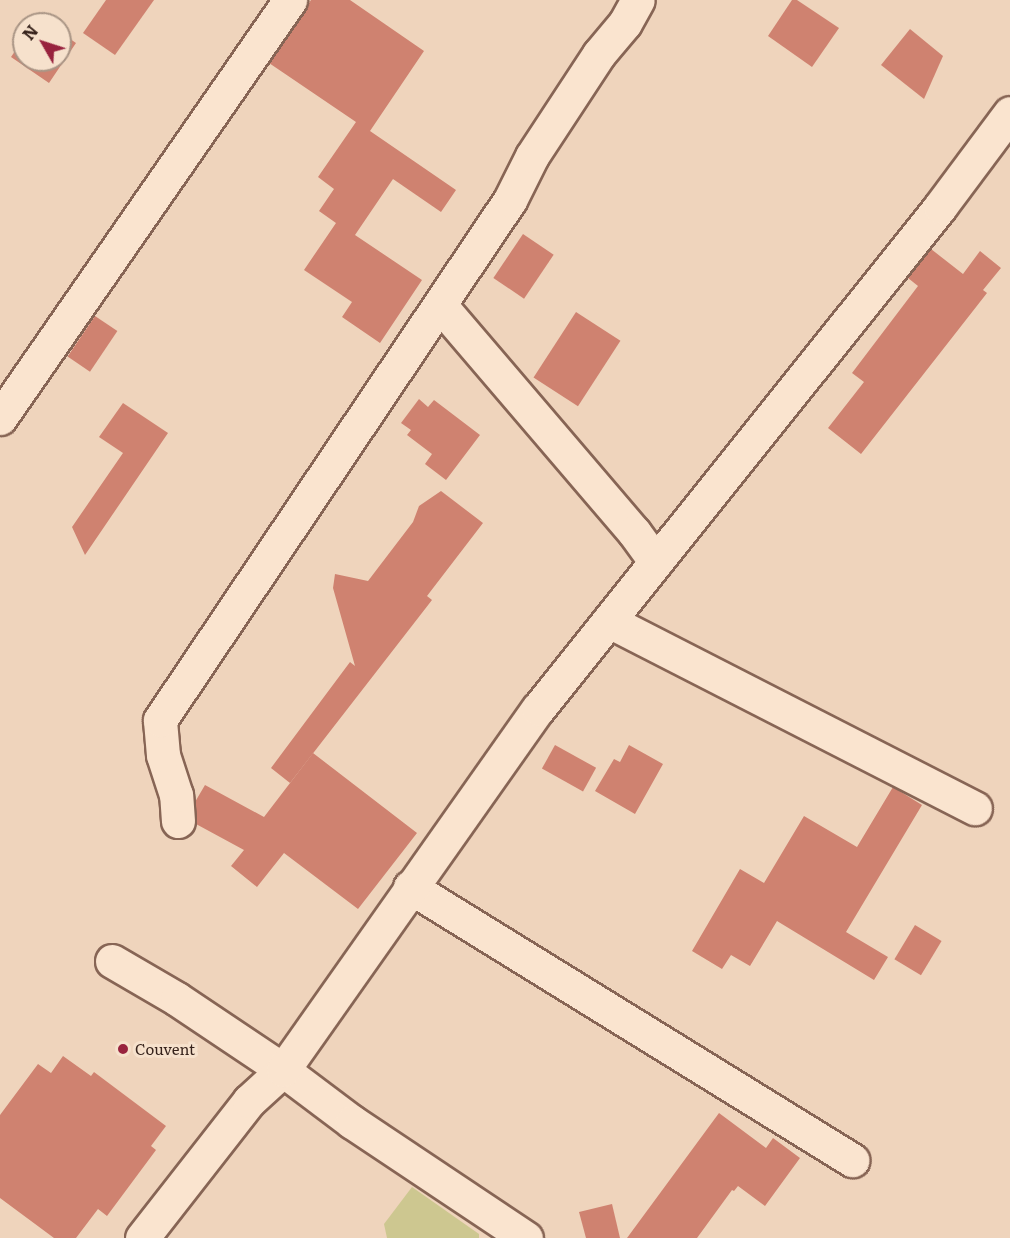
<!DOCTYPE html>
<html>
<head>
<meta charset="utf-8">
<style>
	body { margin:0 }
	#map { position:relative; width:1010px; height:1238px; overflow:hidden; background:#efd4bc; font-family:Literata,serif }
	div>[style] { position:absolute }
	.green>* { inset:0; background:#cdc790 }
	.building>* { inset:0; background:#cf8270; transform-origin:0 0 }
	.roads { filter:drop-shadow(2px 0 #876555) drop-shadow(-2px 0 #876555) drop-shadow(0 2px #876555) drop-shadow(0 -2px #876555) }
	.minor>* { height:33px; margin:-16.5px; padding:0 16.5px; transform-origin:16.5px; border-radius:16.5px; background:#fae4cf }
	.dots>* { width:16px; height:16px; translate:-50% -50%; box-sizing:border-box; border:3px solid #f6e1cc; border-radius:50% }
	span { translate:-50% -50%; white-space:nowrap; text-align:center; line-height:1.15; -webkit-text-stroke:6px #f6e1cc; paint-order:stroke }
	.poi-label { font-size:15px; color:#36221b }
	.left { translate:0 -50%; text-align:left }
	.north { position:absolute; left:12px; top:12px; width:60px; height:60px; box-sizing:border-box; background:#f6e1cc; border:2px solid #a99585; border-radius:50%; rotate:309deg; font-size:16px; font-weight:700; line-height:24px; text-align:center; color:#36221b }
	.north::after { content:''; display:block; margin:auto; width:21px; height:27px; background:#98233e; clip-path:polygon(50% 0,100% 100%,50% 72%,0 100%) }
</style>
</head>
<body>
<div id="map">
	<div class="green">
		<div style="clip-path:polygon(412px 1187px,479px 1234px,479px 1238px,387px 1238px,384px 1224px)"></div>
	</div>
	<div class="building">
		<div style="clip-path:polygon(106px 0,154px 0,115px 55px,83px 33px)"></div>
		<div style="clip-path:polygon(311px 0,350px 0,424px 51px,370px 131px,456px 190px,441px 212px,393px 179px,355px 235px,422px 280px,380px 343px,342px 317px,352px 302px,304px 270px,336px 223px,319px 211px,334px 189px,318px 177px,356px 122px,269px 63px)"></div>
		<div style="clip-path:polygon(792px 0,797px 0,839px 28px,812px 67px,768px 36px)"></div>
		<div style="clip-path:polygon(910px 29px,943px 56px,924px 99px,881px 65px)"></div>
		<div style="clip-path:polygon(60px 32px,76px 43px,49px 83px,11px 57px,24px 38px,24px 60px,60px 60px)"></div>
		<div style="left:523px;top:234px;width:37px;height:53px;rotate:34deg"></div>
		<div style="clip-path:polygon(931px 249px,963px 274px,980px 251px,1001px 268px,983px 290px,987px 293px,861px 454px,828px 428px,864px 382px,852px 373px,918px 286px,908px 278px)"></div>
		<div style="left:576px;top:312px;width:53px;height:78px;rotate:33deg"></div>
		<div style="left:95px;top:316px;width:27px;height:49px;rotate:34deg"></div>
		<div style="clip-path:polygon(419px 399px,428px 407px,434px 400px,480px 435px,446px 480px,425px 464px,432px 454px,407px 435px,411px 430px,401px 423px)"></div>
		<div style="clip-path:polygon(123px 403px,168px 433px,85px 555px,72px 527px,123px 453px,99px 437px)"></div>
		<div style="clip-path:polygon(441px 491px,483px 523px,427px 596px,432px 600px,290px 783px,271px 768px,350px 662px,355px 666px,333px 588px,335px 574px,368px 581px,413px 522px,419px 506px)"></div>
		<div style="left:555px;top:745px;width:47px;height:27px;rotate:29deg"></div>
		<div style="clip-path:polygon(629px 745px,663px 764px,635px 814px,595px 791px,614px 759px,620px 762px)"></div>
		<div style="clip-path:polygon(313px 753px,417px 833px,358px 909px,284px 853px,257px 887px,231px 866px,244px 850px,196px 824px,195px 802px,205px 785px,264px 817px)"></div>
		<div style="clip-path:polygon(893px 787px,922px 805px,846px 932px,888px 957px,874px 980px,777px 921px,750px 966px,731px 955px,722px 969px,692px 951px,740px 869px,764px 883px,804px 816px,857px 847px)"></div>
		<div style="left:915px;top:925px;width:31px;height:40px;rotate:31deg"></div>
		<div style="clip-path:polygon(63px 1056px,91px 1076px,94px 1072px,166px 1126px,151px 1146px,156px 1150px,107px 1216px,98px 1209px,76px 1238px,54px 1238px,0 1198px,0 1115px,38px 1064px,51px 1073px)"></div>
		<div style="clip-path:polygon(719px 1113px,766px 1148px,773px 1138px,800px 1158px,765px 1206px,738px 1186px,734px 1191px,732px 1190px,697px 1238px,627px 1238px)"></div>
		<div style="clip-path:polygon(612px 1204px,620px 1238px,586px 1238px,579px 1212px)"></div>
	</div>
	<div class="roads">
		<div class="minor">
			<div style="left:440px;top:305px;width:299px;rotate:49.5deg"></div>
			<div style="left:634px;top:532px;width:37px;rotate:54deg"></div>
			<div style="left:0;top:418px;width:509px;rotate:-55.25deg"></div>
			<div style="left:609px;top:621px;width:411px;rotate:27.1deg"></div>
			<div style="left:178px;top:821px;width:26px;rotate:-94deg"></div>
			<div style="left:176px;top:795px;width:42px;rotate:-108deg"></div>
			<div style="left:163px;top:755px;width:35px;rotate:-95deg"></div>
			<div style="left:160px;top:720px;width:627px;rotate:-56.06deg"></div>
			<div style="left:510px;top:200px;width:49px;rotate:-63.4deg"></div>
			<div style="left:532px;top:156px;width:122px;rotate:-56.7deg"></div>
			<div style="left:599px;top:54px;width:40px;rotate:-50deg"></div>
			<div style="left:625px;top:23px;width:26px;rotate:-61deg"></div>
			<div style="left:410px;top:887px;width:520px;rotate:31.7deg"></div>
			<div style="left:112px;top:961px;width:75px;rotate:30.3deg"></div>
			<div style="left:177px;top:999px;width:128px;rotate:33.8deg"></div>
			<div style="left:283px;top:1070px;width:86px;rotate:37deg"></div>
			<div style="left:352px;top:1122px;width:209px;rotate:33.7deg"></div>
			<div style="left:142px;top:1238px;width:174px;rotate:-52deg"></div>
			<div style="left:249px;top:1101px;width:46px;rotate:-42.4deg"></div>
			<div style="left:283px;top:1070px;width:442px;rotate:-54.8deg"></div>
			<div style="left:538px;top:709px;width:643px;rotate:-51.31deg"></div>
			<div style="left:940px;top:207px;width:117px;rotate:-53.3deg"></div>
		</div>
	</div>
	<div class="dots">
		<div style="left:123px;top:1049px;background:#98233e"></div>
	</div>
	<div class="poi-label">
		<span class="left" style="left:135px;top:1049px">Couvent</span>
	</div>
	<div class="north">N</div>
</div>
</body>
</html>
